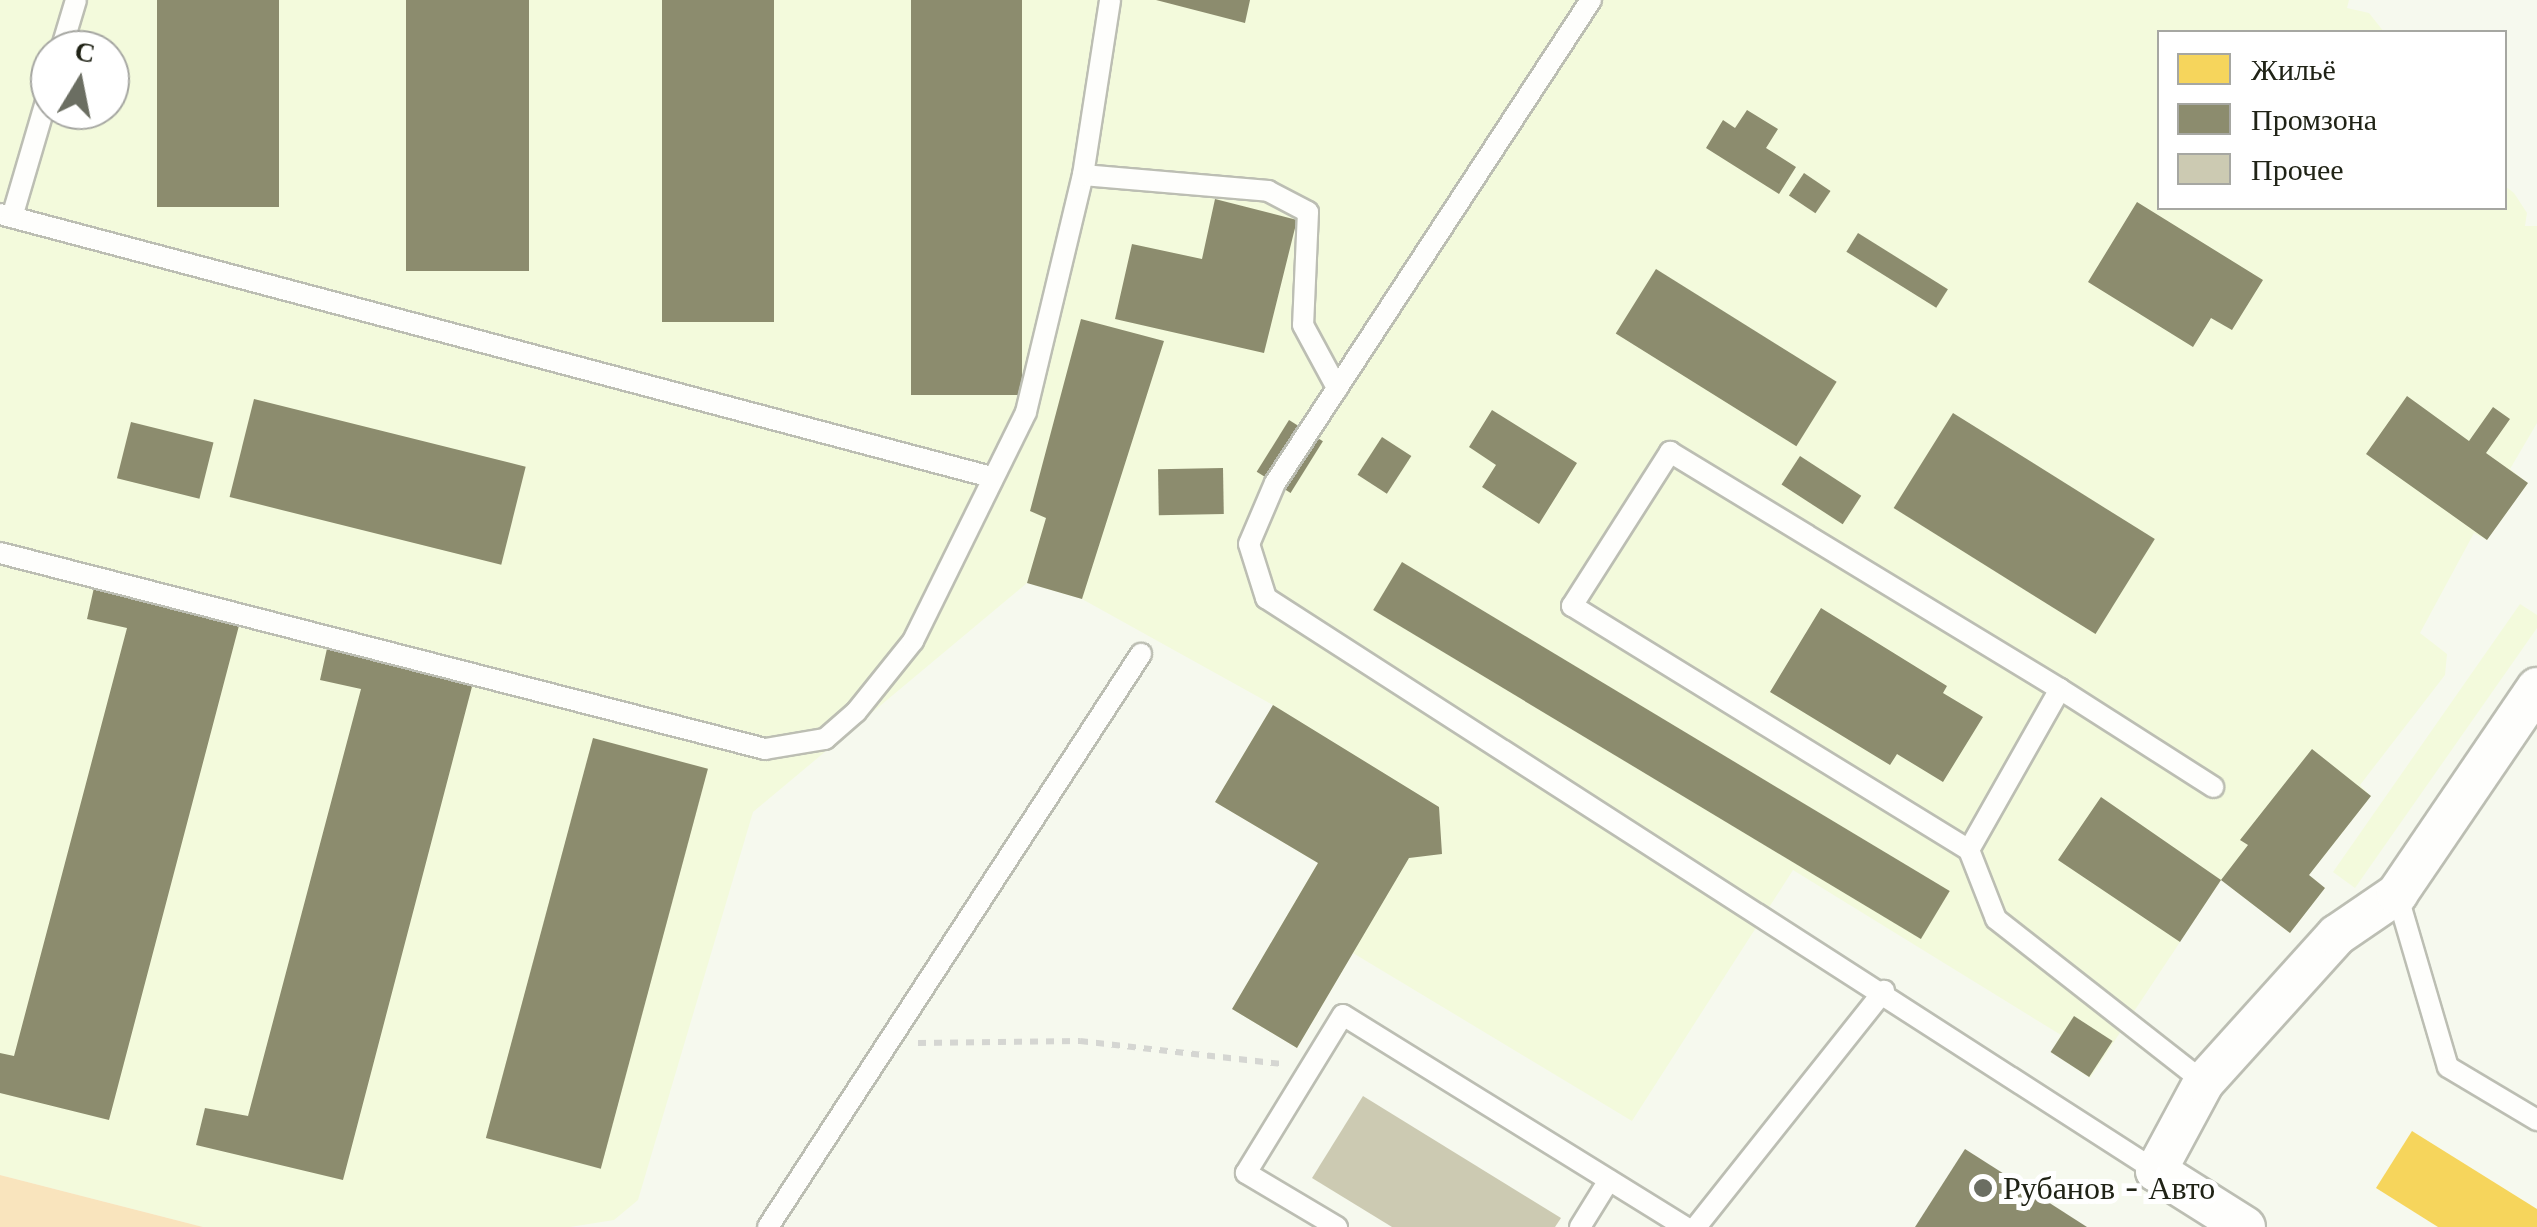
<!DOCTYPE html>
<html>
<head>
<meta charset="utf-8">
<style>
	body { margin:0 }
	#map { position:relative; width:2537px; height:1227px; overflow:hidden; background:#f6f9ee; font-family:"Libre Baskerville",serif }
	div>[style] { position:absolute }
	.built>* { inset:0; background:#f3fadc }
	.green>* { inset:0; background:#f9e4bd }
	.homes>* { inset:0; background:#f6d55c }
	.industry>* { inset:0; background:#8c8c6e; transform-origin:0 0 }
	.building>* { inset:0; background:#cccab2 }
	.path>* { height:6px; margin-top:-3px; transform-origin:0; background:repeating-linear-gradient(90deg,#d5d6d2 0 8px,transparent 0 16px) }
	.roads { filter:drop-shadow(2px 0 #bcbeb3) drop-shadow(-2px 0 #bcbeb3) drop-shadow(0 2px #bcbeb3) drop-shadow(0 -2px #bcbeb3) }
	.service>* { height:20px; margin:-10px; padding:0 10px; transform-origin:10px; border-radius:10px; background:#fefefc }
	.minor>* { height:40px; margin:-20px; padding:0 20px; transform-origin:20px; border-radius:20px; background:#fefefc }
	.dots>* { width:28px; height:28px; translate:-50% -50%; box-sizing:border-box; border:5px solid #fff; border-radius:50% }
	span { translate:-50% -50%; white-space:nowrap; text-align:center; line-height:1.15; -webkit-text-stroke:10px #fff; paint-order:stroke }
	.poi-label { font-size:32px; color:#202316 }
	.left { translate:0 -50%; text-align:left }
	.legend { position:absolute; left:2157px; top:30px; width:350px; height:180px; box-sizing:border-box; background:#fff; border:2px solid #a6a7a2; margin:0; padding:12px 18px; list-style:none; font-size:30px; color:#202316 }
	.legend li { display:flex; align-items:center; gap:20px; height:50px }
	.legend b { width:50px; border:2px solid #a6a7a2 }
	.north { position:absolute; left:30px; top:30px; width:100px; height:100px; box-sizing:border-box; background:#fff; border:2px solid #a6a7a2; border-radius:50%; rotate:10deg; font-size:28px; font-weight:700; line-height:40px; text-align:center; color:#202316 }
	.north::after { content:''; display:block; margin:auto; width:35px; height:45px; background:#6b6e62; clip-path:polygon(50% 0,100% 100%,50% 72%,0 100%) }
</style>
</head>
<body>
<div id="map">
	<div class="built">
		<div style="clip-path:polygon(evenodd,0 0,2349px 0,2347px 8px,2369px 13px,2384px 32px,2160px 32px,2160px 208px,2504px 208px,2505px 186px,2514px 193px,2527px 213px,2525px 226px,2537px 226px,2537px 423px,2510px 469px,2528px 483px,2487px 540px,2474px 533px,2420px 633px,2447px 654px,2445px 675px,2360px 785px,2371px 796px,2309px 875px,2325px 888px,2290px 933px,2221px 880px,2090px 1078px,2051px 1052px,2061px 1035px,1793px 870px,1632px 1121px,1353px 953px,1297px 1048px,1232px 1009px,1318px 863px,1215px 802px,1273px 705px,1082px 599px,1027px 583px,753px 812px,638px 1200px,614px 1220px,570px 1227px,203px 1227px,0 1175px,0 0,50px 50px,110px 50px,110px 110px,50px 110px,50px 50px)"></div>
		<div style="clip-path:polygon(2520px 604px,2537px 615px,2537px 628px,2355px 888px,2333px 872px)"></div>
	</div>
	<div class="green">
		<div style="clip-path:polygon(0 1175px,203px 1227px,0 1227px)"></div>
	</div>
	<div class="homes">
		<div style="clip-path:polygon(2412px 1131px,2537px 1209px,2537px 1227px,2438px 1227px,2376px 1188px)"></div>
	</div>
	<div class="industry">
		<div style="left:157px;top:0;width:122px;height:207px"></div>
		<div style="left:406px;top:0;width:123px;height:271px"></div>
		<div style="left:662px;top:0;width:112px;height:322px"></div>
		<div style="left:911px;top:0;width:111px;height:395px"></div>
		<div style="clip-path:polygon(1156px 0,1250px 0,1245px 23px)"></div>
		<div style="clip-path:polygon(1747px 110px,1778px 129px,1766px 148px,1796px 167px,1779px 194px,1706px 148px,1723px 120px,1735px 128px)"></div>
		<div style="left:1804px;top:173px;width:32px;height:27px;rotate:34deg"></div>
		<div style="clip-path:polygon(1215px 199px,1297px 220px,1264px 353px,1115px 319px,1132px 244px,1202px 259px)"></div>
		<div style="clip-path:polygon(2137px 202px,2263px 280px,2232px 330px,2211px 318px,2193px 347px,2088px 282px)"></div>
		<div style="left:1858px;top:233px;width:106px;height:22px;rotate:32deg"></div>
		<div style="left:1656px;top:269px;width:213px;height:76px;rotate:32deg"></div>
		<div style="clip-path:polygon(1081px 319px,1164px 341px,1082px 599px,1027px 583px,1046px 518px,1030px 511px)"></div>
		<div style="clip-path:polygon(2407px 396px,2469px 441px,2493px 407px,2510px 419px,2486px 453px,2528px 483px,2487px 540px,2366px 454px)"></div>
		<div style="left:254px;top:399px;width:280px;height:101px;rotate:14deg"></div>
		<div style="clip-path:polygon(1492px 410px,1577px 463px,1539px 524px,1482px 487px,1496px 465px,1469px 447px)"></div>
		<div style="left:1953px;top:413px;width:238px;height:112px;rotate:32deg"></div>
		<div style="left:1289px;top:420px;width:40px;height:61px;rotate:32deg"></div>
		<div style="left:131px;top:422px;width:85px;height:58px;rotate:14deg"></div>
		<div style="left:1382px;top:437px;width:35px;height:45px;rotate:33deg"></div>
		<div style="left:1800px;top:456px;width:73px;height:34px;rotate:33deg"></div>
		<div style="left:1223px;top:468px;width:46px;height:65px;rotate:89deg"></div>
		<div style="left:1402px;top:562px;width:639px;height:56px;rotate:31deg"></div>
		<div style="clip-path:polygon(95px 583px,241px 618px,109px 1120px,0 1093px,0 1053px,14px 1056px,127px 628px,87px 619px)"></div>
		<div style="clip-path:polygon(1821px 608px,1947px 686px,1943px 693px,1983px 717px,1943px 782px,1897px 754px,1890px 765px,1770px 692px)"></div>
		<div style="clip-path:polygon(328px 644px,474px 679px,343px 1180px,196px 1145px,205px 1108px,248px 1116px,361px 689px,320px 680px)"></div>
		<div style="clip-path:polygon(1273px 705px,1439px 807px,1442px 854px,1409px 858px,1297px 1048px,1232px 1009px,1318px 863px,1215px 802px)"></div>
		<div style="left:593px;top:738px;width:119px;height:414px;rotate:15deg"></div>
		<div style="clip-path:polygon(2312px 749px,2371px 796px,2309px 875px,2325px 888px,2290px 933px,2221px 880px,2180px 942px,2058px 860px,2101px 797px,2221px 880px,2248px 845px,2240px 840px)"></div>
		<div style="left:2074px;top:1016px;width:46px;height:43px;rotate:33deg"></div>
		<div style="clip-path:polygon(1965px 1149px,2087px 1227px,1915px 1227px)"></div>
	</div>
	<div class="building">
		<div style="clip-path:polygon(1363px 1096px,1561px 1218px,1555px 1227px,1392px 1227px,1312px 1178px)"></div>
	</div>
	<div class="path">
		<div style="left:918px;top:1043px;width:162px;rotate:-0.7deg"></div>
		<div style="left:1080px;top:1041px;width:204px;rotate:6.5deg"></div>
	</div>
	<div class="roads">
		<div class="service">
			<div style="left:1591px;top:0;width:577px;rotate:123.19deg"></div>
			<div style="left:1275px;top:483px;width:66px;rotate:113.1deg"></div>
			<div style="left:1249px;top:544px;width:57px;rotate:72.5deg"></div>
			<div style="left:1266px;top:598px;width:1059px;rotate:32.77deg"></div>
			<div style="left:61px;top:50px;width:52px;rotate:-73.3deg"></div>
			<div style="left:1083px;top:175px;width:186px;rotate:4.9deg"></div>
			<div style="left:1268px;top:191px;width:45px;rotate:27.7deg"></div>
			<div style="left:1308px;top:212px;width:113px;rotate:92.5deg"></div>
			<div style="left:1303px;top:325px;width:72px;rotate:61.6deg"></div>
			<div style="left:0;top:214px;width:1025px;rotate:14.86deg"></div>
			<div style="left:12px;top:217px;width:134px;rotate:-73.6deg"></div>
			<div style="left:0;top:553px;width:790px;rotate:14.37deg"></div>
			<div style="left:765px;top:749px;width:61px;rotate:-9.5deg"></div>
			<div style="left:825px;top:739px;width:41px;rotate:-41.1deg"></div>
			<div style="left:856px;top:712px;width:91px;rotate:-51.2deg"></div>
			<div style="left:913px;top:641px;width:255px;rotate:-63.7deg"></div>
			<div style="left:1026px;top:412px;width:244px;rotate:-76.5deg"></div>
			<div style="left:1083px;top:175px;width:177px;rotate:-81.2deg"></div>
			<div style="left:2060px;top:689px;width:182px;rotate:32.6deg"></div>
			<div style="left:1969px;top:850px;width:466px;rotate:-148.4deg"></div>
			<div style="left:1572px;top:606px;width:183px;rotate:-57.5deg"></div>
			<div style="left:1670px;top:452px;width:456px;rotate:31.3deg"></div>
			<div style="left:2060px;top:689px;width:185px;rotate:119.5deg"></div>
			<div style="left:1969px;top:850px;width:74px;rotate:68.6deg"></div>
			<div style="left:1996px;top:919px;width:264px;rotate:38.1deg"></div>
			<div style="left:2397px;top:894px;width:180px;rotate:73.6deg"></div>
			<div style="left:2448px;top:1067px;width:104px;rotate:30.8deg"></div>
			<div style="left:768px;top:1227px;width:684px;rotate:-56.94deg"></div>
			<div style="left:1337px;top:1227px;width:106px;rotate:-149.3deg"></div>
			<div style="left:1246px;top:1173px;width:185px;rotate:-58.5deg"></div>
			<div style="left:1343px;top:1015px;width:402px;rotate:31.8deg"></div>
			<div style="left:1580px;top:1227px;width:55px;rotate:-58.3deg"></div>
			<div style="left:1696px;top:1227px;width:302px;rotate:-51.5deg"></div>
		</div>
		<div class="minor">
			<div style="left:2245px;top:1227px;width:105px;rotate:-147.8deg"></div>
			<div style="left:2156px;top:1171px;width:101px;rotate:-61.7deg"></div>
			<div style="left:2204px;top:1082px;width:198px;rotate:-47.9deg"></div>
			<div style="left:2337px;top:935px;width:73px;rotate:-34.3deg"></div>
			<div style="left:2397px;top:894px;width:249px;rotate:-55.8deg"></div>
		</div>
	</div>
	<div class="dots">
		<div style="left:1983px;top:1188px;background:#6b6e62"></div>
	</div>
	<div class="poi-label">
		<span class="left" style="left:2003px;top:1188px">Рубанов - Авто</span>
	</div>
	<ul class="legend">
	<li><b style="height:28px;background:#f6d55c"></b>Жильё</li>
	<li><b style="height:28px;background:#8c8c6e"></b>Промзона</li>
	<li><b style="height:28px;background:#cccab2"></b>Прочее</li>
	</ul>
	<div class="north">С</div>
</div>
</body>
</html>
